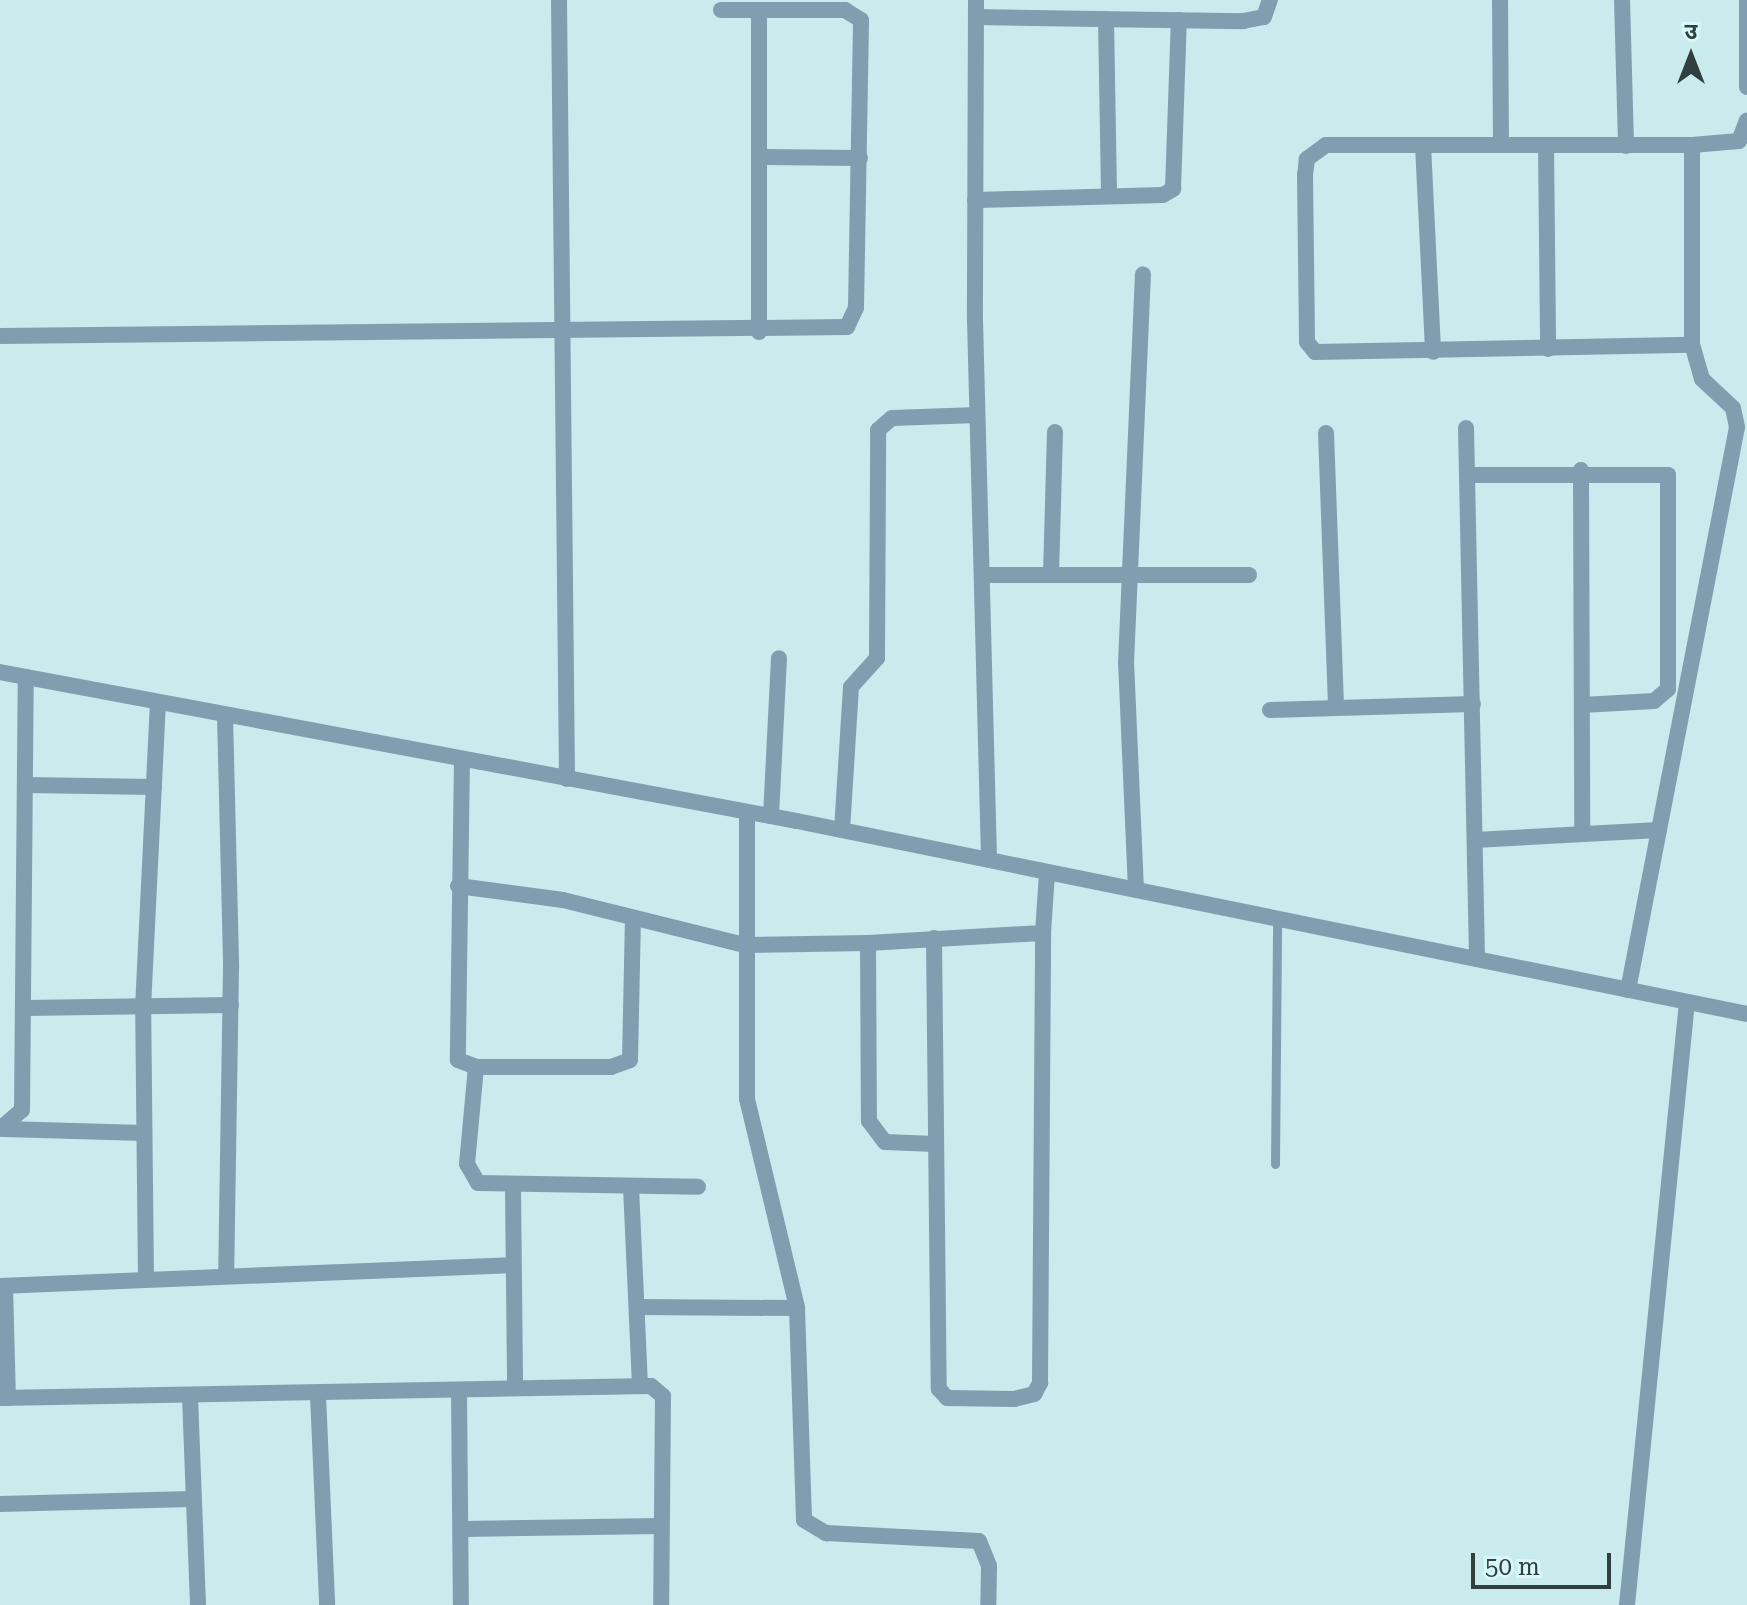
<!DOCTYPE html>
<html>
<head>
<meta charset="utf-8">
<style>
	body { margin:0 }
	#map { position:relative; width:1747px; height:1605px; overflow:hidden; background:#c9ebed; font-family:"Roboto Serif","Noto Sans Devanagari",serif }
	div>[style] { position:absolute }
	.service>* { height:9px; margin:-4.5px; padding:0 4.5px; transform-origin:4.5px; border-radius:4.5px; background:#819eb0 }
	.minor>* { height:16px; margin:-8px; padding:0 8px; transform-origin:8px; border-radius:8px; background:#819eb0 }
	.tertiary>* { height:16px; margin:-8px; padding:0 8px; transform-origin:8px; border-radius:8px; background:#819eb0 }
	span { translate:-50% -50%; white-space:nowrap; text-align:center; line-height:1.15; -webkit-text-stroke:6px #d6f8fa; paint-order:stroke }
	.north { position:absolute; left:1651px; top:16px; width:80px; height:80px; -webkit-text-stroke:6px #d6f8fa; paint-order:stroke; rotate:0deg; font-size:22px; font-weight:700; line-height:32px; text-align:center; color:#323f40 }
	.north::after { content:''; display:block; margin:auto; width:28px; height:36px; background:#323f40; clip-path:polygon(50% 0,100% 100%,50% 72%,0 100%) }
	.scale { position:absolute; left:1471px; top:1553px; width:140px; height:36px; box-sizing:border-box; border:4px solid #323f40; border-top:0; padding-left:10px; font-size:24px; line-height:28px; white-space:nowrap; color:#323f40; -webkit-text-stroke:6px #d6f8fa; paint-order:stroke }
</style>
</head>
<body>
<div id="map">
	<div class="service">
		<div style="left:1275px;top:1164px;width:245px;rotate:-89.5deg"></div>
	</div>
	<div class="minor">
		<div style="left:559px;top:0;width:779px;rotate:89.41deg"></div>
		<div style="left:976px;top:0;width:320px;rotate:90.2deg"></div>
		<div style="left:975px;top:320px;width:540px;rotate:88.51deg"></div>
		<div style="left:1500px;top:0;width:145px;rotate:89.6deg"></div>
		<div style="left:1622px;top:0;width:146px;rotate:88.4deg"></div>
		<div style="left:1747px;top:0;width:87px;rotate:90deg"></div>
		<div style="left:759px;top:10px;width:322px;rotate:90deg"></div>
		<div style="left:976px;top:17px;width:267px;rotate:0.9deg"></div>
		<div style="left:1243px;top:21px;width:21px;rotate:-11deg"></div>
		<div style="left:1264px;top:17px;width:18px;rotate:-71deg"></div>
		<div style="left:1106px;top:19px;width:177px;rotate:89deg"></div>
		<div style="left:1423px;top:145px;width:207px;rotate:87.2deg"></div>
		<div style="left:1546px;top:145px;width:204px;rotate:89.4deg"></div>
		<div style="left:1692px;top:145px;width:366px;rotate:180deg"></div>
		<div style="left:1326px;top:145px;width:24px;rotate:144deg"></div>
		<div style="left:1307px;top:159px;width:16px;rotate:97deg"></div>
		<div style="left:1305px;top:175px;width:167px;rotate:89.3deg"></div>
		<div style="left:1307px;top:342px;width:13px;rotate:51deg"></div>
		<div style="left:1315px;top:352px;width:377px;rotate:-1.1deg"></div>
		<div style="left:760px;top:157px;width:100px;rotate:0.6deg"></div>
		<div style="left:975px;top:200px;width:188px;rotate:-1.5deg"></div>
		<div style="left:1163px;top:195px;width:12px;rotate:-31deg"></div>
		<div style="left:1173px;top:189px;width:169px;rotate:-88deg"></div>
		<div style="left:0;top:336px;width:847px;rotate:-0.61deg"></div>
		<div style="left:847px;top:327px;width:21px;rotate:-65deg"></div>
		<div style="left:856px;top:308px;width:288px;rotate:-89deg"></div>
		<div style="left:861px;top:20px;width:19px;rotate:-148deg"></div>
		<div style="left:845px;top:10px;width:124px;rotate:180deg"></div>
		<div style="left:1466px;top:428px;width:531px;rotate:88.81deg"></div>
		<div style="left:1326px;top:433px;width:275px;rotate:87.9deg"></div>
		<div style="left:1581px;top:470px;width:364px;rotate:89.8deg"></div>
		<div style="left:1467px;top:475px;width:201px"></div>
		<div style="left:1668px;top:475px;width:214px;rotate:90deg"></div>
		<div style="left:1668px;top:689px;width:18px;rotate:139deg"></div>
		<div style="left:1654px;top:701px;width:72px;rotate:176.8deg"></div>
		<div style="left:982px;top:575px;width:267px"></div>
		<div style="left:1051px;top:575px;width:143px;rotate:-88.4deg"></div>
		<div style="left:1270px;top:710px;width:203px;rotate:-1.7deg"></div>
		<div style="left:225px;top:715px;width:252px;rotate:88.6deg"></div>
		<div style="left:231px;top:967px;width:309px;rotate:90.9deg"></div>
		<div style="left:462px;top:759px;width:301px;rotate:90.8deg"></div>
		<div style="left:458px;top:1060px;width:19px;rotate:21deg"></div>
		<div style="left:476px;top:1067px;width:135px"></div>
		<div style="left:611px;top:1067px;width:20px;rotate:-20deg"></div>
		<div style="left:630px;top:1060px;width:142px;rotate:-88.8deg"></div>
		<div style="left:25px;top:785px;width:129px;rotate:0.9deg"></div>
		<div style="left:747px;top:813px;width:286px;rotate:90deg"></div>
		<div style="left:747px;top:1099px;width:215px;rotate:76.5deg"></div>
		<div style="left:797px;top:1308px;width:212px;rotate:88.1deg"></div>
		<div style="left:804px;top:1520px;width:26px;rotate:31deg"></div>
		<div style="left:826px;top:1533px;width:153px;rotate:3deg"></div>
		<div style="left:979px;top:1541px;width:27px;rotate:68deg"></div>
		<div style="left:989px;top:1566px;width:39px;rotate:91deg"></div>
		<div style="left:771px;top:816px;width:158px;rotate:-87.1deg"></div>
		<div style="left:842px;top:830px;width:143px;rotate:-86.4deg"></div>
		<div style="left:851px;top:687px;width:39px;rotate:-48deg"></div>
		<div style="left:877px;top:658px;width:228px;rotate:-89.7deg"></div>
		<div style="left:878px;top:430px;width:18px;rotate:-41deg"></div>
		<div style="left:892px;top:418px;width:85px;rotate:-2deg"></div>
		<div style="left:1475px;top:840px;width:184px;rotate:-3.1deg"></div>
		<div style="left:458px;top:886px;width:106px;rotate:7.6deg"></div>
		<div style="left:563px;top:900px;width:187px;rotate:13.9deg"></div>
		<div style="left:745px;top:945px;width:123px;rotate:-0.9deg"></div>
		<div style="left:868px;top:943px;width:175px;rotate:-3.3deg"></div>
		<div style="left:1043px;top:933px;width:61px;rotate:-86.2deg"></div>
		<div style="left:1136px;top:890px;width:227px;rotate:-92.5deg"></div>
		<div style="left:1126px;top:663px;width:389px;rotate:-87.5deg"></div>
		<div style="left:934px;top:938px;width:451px;rotate:89.4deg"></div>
		<div style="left:939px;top:1389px;width:12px;rotate:48deg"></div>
		<div style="left:947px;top:1398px;width:67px;rotate:0.9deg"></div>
		<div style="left:1014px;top:1399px;width:21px;rotate:-14deg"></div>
		<div style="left:1034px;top:1394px;width:13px;rotate:-61deg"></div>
		<div style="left:1040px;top:1383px;width:450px;rotate:-89.6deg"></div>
		<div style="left:868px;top:943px;width:178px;rotate:89.7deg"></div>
		<div style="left:869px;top:1121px;width:26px;rotate:53deg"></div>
		<div style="left:885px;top:1142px;width:50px;rotate:2.3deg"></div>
		<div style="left:1628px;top:990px;width:573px;rotate:-79.04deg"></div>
		<div style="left:1737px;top:427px;width:19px;rotate:-102deg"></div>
		<div style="left:1733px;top:408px;width:42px;rotate:-136.9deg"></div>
		<div style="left:1702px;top:379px;width:35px;rotate:-106deg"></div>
		<div style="left:1692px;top:345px;width:200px;rotate:-90deg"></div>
		<div style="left:1692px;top:145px;width:47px;rotate:-4.9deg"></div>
		<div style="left:1739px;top:141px;width:22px;rotate:-69deg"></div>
		<div style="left:25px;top:1008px;width:206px;rotate:-0.8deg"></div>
		<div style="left:476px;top:1067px;width:97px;rotate:95.3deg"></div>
		<div style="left:467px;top:1164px;width:22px;rotate:60deg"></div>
		<div style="left:478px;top:1183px;width:220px;rotate:1deg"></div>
		<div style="left:0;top:1129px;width:29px;rotate:-41deg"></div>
		<div style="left:22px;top:1110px;width:433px;rotate:-89.5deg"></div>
		<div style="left:4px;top:1129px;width:140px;rotate:1.6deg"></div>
		<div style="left:513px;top:1187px;width:200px;rotate:89.4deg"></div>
		<div style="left:631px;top:1187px;width:198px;rotate:87.4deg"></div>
		<div style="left:146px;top:1280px;width:272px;rotate:-90.6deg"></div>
		<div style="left:143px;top:1008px;width:306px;rotate:-87.2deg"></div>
		<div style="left:0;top:1286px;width:513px;rotate:-2.34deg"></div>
		<div style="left:5px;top:1286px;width:112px;rotate:88.5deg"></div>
		<div style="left:637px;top:1307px;width:160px;rotate:0.4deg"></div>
		<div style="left:459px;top:1390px;width:215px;rotate:89.5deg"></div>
		<div style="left:318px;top:1395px;width:210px;rotate:87.5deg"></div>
		<div style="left:190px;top:1397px;width:208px;rotate:87.8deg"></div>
		<div style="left:0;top:1398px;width:651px;rotate:-1.06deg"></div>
		<div style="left:651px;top:1386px;width:16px;rotate:40deg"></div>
		<div style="left:663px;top:1396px;width:209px;rotate:90.5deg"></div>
		<div style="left:0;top:1504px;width:192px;rotate:-1.5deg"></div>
		<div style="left:464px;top:1529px;width:197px;rotate:-0.9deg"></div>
		<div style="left:1627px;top:1605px;width:606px;rotate:-84.32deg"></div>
	</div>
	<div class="tertiary">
		<div style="left:0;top:672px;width:811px;rotate:10.59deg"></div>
		<div style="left:797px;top:821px;width:969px;rotate:11.48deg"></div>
	</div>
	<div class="north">उ</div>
	<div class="scale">50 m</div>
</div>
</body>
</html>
